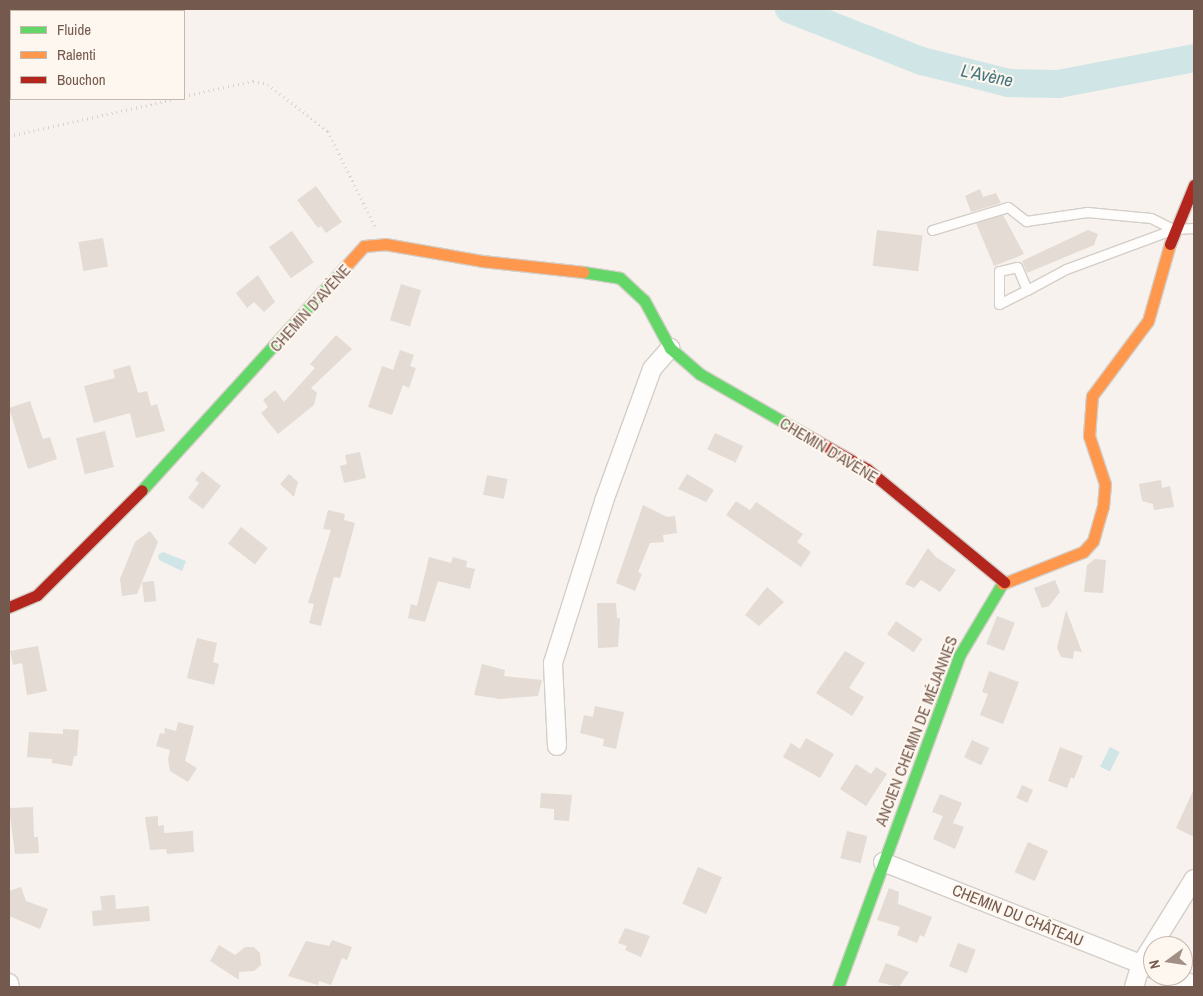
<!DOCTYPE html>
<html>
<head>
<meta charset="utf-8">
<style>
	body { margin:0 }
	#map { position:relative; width:1203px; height:996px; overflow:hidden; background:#f7f2ed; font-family:"Archivo Narrow",sans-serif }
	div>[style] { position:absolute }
	.water>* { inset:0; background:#cfe5e6; transform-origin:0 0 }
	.river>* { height:28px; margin:-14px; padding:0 14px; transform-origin:14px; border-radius:14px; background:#cfe5e6 }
	.building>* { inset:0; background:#e3dbd4; transform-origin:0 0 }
	.path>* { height:2.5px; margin-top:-1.25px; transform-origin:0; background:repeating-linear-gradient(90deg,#d8d1cc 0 1px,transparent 0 5px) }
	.roads { filter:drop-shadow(1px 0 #d4cec8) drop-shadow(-1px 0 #d4cec8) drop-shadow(0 1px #d4cec8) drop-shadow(0 -1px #d4cec8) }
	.lane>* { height:9px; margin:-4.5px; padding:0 4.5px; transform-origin:4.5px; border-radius:4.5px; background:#fefdfc }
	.street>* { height:18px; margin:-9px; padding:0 9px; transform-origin:9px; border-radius:9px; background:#fefdfc }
	.fast>* { height:11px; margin:-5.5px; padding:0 5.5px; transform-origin:5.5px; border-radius:5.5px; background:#63d668 }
	.slow>* { height:11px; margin:-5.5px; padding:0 5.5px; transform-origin:5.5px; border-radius:5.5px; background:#ff974d }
	.jam>* { height:11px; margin:-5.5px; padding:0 5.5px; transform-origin:5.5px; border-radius:5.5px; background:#b3261e }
	span { translate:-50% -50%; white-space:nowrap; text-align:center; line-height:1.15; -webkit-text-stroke:4px #fef7ef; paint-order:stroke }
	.street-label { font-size:16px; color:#745a4e }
	.water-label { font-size:18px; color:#46777f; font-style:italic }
	.frame { position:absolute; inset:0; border:10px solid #745a4e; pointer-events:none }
	.legend { position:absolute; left:10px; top:10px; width:175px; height:90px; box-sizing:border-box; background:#fef7ef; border:1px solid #c7b8af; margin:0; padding:6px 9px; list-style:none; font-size:15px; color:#745a4e }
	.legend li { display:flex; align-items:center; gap:10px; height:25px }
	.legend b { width:25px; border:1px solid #c7b8af }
	.north { position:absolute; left:1143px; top:936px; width:50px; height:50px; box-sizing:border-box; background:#fef7ef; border:1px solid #c7b8af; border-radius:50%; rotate:256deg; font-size:14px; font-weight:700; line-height:20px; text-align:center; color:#745a4e }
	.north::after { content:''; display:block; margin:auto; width:18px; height:22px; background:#a28f86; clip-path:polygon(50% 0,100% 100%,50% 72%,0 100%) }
</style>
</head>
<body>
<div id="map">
	<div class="water">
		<div style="clip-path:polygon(163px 552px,186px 561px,182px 571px,159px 560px,158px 555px)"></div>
		<div style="left:1110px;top:747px;width:11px;height:22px;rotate:27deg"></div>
	</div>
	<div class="river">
		<div style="left:789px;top:9px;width:143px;rotate:21.4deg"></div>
		<div style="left:922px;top:61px;width:90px;rotate:14.2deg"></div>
		<div style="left:1009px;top:83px;width:49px;rotate:1.2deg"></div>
		<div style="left:1058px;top:84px;width:138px;rotate:-10.8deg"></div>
	</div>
	<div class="building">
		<div style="clip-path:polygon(316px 186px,342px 222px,326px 233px,321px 226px,318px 228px,297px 200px)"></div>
		<div style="clip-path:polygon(980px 189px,983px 197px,996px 193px,1001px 203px,971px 212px,965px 196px)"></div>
		<div style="clip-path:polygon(1003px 215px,1024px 254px,994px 266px,976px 223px)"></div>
		<div style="left:877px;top:230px;width:46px;height:36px;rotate:7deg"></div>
		<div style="clip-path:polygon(1088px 230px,1098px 234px,1094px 245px,1027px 273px,1022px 261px)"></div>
		<div style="left:292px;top:231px;width:38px;height:28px;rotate:55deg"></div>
		<div style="left:103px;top:238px;width:29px;height:25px;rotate:80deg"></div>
		<div style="clip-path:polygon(258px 275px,275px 302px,264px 312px,254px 302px,247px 308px,236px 293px)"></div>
		<div style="left:401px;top:284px;width:21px;height:38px;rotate:17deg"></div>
		<div style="clip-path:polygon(336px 335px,352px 349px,311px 388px,317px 393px,314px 405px,278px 434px,261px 413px,268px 407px,263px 400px,275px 390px,284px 402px,315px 368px,310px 364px)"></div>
		<div style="clip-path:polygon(400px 350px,414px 355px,410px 366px,416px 368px,409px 388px,403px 385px,392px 415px,368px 407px,382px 366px,393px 370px)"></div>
		<div style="clip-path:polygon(130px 365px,138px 393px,147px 391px,151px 406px,157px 404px,165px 431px,136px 438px,130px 413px,94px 423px,84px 386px,115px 378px,113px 370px)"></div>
		<div style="clip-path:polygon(30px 401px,43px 439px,50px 437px,57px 459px,28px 469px,9px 408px)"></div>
		<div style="left:105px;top:431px;width:37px;height:30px;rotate:76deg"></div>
		<div style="left:715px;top:433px;width:31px;height:18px;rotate:25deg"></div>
		<div style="clip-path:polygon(360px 452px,366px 478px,344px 483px,340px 466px,347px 464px,345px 455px)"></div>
		<div style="clip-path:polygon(202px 471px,221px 486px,203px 509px,188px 498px,199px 483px,195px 480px)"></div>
		<div style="clip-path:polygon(289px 474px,298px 482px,294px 497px,280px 484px)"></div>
		<div style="clip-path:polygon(687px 474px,714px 490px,706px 502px,678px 489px)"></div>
		<div style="left:487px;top:475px;width:21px;height:20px;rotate:11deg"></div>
		<div style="clip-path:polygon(1161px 480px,1162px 488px,1170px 486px,1174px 507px,1154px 510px,1153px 504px,1142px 501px,1139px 484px)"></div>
		<div style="clip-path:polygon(736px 501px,750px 510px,756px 502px,803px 534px,797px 542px,811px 552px,801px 567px,726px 515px)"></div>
		<div style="clip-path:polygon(643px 505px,667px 517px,675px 516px,677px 533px,663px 535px,664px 542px,650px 543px,638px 572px,642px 574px,635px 591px,616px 583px)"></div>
		<div style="clip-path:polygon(328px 510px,345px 514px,344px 520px,355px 523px,340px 578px,334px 577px,321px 626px,309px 623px,314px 604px,308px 603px,331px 530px,323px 529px)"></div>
		<div style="left:241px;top:527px;width:34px;height:21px;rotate:38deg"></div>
		<div style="clip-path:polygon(150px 531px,158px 542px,137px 594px,122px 596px,120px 579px,135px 542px)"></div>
		<div style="clip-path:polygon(928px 548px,936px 557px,956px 570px,940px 592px,921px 580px,914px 588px,905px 584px)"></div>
		<div style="clip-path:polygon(429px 557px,451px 563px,453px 557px,467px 561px,466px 567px,475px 569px,470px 589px,438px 581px,425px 622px,408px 618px,411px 604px,417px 606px)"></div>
		<div style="clip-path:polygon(1095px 559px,1106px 560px,1103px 593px,1084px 592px,1087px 565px)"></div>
		<div style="clip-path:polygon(1055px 580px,1060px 592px,1049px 606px,1042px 608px,1034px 588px)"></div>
		<div style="left:154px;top:581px;width:20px;height:12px;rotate:84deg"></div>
		<div style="clip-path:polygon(767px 587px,784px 602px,759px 626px,745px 615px)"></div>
		<div style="clip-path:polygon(597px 603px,616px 603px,617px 618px,620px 618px,618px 647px,598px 648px)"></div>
		<div style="clip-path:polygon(1066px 610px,1082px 652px,1074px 651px,1073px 659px,1061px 657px,1057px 648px)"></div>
		<div style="left:997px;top:616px;width:19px;height:30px;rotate:21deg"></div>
		<div style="left:896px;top:621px;width:32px;height:16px;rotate:34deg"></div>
		<div style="clip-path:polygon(197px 638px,217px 643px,213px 662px,219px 664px,214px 685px,187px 678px)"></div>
		<div style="clip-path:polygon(38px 646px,47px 691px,27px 695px,22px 663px,13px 665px,10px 651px)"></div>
		<div style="clip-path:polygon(845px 651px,865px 663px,849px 688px,864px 697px,852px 716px,816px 693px)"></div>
		<div style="clip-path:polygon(482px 664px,505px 670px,504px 676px,542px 680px,538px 696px,500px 699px,474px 695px)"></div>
		<div style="clip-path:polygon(989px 671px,1019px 682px,1003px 724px,980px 715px,988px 694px,982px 692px)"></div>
		<div style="clip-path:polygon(595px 706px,624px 712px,616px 749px,603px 746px,604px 739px,580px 733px,584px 715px,593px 717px)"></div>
		<div style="clip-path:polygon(178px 722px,194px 726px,185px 761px,197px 768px,188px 782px,170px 771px,168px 759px,170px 750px,156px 746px,160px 733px,164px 734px,165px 728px,176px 731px)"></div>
		<div style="clip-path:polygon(63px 729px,79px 730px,77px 756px,74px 756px,72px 766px,52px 763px,52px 759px,27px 757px,29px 732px,63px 734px)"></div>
		<div style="clip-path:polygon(806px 738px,834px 754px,820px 778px,783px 757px,791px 743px,800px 749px)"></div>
		<div style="left:972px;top:740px;width:19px;height:19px;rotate:25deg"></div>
		<div style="clip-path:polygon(1060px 747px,1083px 756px,1074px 779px,1071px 777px,1067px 788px,1048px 781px)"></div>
		<div style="clip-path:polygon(856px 764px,871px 774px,876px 767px,887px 774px,866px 806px,840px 789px)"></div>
		<div style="left:1022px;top:785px;width:12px;height:14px;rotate:24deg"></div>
		<div style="clip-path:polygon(1194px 789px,1194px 837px,1176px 828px)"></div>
		<div style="clip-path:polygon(541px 793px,572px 795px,569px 821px,554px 820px,554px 809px,540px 808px)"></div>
		<div style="clip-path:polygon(940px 794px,962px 803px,953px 823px,964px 827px,955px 849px,933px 839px,943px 816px,932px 812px)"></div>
		<div style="clip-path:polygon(33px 807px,34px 837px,38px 837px,39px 853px,15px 854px,9px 808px)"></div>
		<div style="clip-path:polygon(158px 816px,158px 826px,164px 825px,164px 833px,193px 831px,194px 852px,167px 854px,166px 849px,150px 850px,145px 817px)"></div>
		<div style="left:847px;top:831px;width:21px;height:28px;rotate:14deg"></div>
		<div style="left:1028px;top:842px;width:22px;height:33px;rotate:24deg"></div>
		<div style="left:698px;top:867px;width:26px;height:40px;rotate:23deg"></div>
		<div style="clip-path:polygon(21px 887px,26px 901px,48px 909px,40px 929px,9px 916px,9px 891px)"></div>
		<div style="clip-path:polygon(889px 888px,899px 892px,898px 904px,932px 917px,924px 937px,920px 935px,917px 943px,897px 935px,900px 927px,877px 920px)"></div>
		<div style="clip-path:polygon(115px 895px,116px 909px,149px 906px,150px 921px,93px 926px,92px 911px,102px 910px,100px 896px)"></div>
		<div style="clip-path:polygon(625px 928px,650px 936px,641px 957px,625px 950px,627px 946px,618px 943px)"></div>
		<div style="clip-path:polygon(332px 940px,352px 947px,347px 960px,342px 958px,331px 985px,319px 981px,318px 985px,288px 976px,306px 941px,329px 946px)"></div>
		<div style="left:958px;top:943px;width:19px;height:25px;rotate:21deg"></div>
		<div style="clip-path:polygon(219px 945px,235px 955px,245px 947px,254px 947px,260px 953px,261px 965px,254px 971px,239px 972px,239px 980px,210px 961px)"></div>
		<div style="clip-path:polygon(886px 963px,909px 972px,899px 987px,878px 982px)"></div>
	</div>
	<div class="path">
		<div style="left:184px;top:96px;width:71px;rotate:-12.3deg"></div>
		<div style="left:253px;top:81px;width:15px;rotate:11deg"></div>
		<div style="left:268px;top:84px;width:76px;rotate:38.1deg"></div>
		<div style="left:328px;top:131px;width:106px;rotate:63.7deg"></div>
		<div style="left:9px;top:136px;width:169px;rotate:-12.6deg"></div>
	</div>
	<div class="roads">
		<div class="lane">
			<div style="left:932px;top:230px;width:79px;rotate:-16.8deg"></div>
			<div style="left:1008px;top:207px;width:23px;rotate:38deg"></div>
			<div style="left:1026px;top:221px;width:62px;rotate:-8.4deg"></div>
			<div style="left:1087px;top:212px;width:64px;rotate:5.4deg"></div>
			<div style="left:1151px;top:218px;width:25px;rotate:27deg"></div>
			<div style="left:1027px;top:290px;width:25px;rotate:-113deg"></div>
			<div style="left:1017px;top:267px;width:18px;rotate:167deg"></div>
			<div style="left:999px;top:271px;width:33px;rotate:90deg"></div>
			<div style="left:999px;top:304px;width:31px;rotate:-27deg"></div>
			<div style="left:1027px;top:290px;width:44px;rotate:-28.3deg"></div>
			<div style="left:1066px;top:269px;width:115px;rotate:-20.3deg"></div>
			<div style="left:1174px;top:229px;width:20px;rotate:-3deg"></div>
		</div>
		<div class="street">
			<div style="left:557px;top:746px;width:83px;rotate:-92.8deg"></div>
			<div style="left:553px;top:663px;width:170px;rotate:-72.5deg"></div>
			<div style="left:604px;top:501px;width:140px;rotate:-70deg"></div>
			<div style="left:652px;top:369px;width:28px;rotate:-49deg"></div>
			<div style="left:883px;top:862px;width:290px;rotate:21.6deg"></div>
			<div style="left:1171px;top:976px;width:25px;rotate:21deg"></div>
			<div style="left:9px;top:983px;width:4px;rotate:76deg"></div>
			<div style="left:1134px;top:987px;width:24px;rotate:-73deg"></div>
			<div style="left:1141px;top:964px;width:100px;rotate:-58.1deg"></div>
		</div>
		<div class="fast">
			<div style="left:583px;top:272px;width:37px;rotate:9deg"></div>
			<div style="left:620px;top:278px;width:33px;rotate:43deg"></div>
			<div style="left:644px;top:300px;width:55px;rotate:61.6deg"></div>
			<div style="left:670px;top:348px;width:40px;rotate:41deg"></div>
			<div style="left:700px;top:374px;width:111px;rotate:29.8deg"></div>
			<div style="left:142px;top:490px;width:303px;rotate:-47.7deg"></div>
			<div style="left:838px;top:987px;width:352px;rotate:-69.9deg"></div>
			<div style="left:959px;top:656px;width:84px;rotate:-59.2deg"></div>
		</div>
		<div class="slow">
			<div style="left:346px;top:266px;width:27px;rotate:-48deg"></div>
			<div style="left:364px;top:246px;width:21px;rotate:-5deg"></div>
			<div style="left:385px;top:244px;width:98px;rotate:9.9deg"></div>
			<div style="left:482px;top:261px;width:102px;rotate:6.2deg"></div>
			<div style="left:1002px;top:584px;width:87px;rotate:-21.6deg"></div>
			<div style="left:1083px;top:552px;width:15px;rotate:-48deg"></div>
			<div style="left:1093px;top:541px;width:35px;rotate:-74deg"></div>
			<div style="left:1103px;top:507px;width:23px;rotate:-85deg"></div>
			<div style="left:1105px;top:484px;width:51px;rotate:-108.4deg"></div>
			<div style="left:1089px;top:436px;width:40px;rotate:-85.7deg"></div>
			<div style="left:1092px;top:396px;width:94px;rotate:-53.3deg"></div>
			<div style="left:1148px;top:321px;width:80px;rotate:-74.1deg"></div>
		</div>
		<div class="jam">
			<div style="left:1170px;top:244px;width:64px;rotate:-67.9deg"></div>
			<div style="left:796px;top:429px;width:81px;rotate:29.4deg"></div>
			<div style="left:867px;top:469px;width:178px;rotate:39.5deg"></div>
			<div style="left:9px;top:607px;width:30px;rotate:-23deg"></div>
			<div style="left:37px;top:595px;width:148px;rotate:-45deg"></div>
		</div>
	</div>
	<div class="street-label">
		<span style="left:310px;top:308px;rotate:-48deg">CHEMIN D'AVÈNE</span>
		<span style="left:829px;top:450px;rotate:31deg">CHEMIN D'AVÈNE</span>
		<span style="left:916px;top:731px;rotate:-69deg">ANCIEN CHEMIN DE MÉJANNES</span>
		<span style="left:1018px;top:915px;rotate:22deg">CHEMIN DU CHÂTEAU</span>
	</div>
	<div class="water-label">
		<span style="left:987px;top:76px;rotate:12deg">L'Avène</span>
	</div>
	<div class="frame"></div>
	<ul class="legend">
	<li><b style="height:6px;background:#63d668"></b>Fluide</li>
	<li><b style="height:6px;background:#ff974d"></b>Ralenti</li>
	<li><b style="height:6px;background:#b3261e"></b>Bouchon</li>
	</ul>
	<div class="north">N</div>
</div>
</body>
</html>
